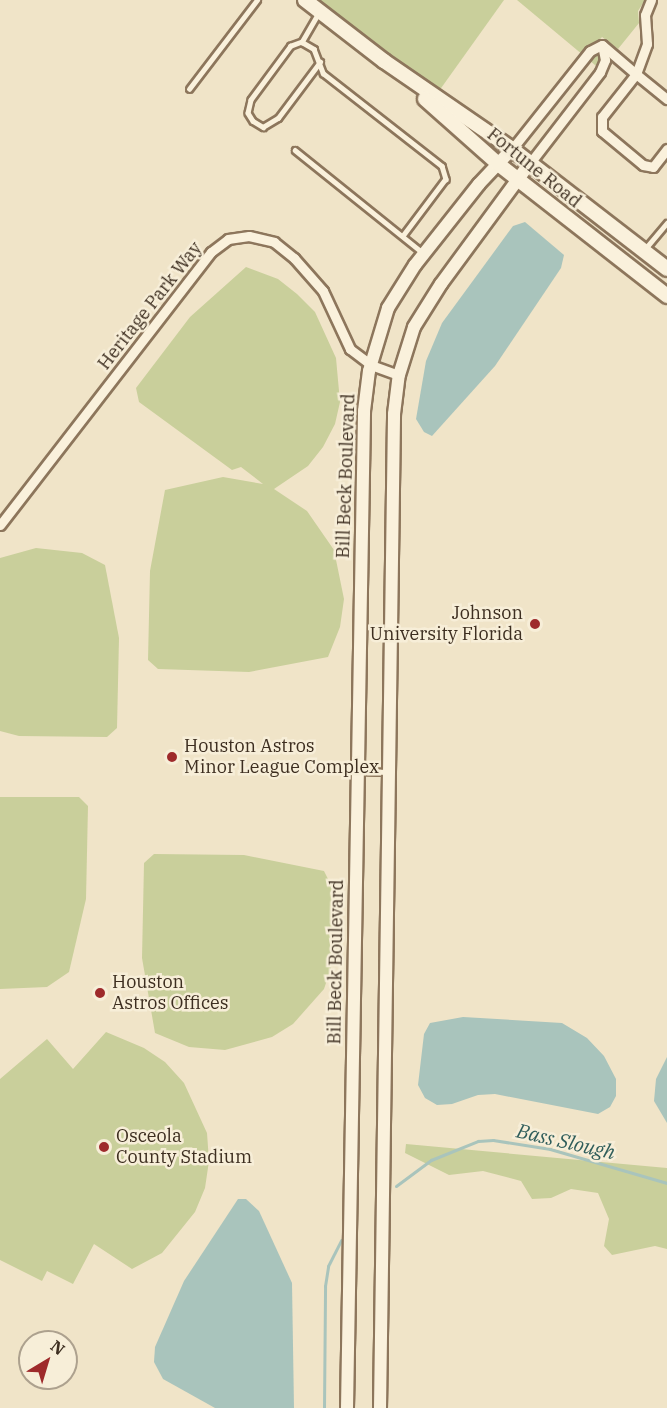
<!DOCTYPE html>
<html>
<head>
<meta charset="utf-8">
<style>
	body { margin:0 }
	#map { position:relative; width:667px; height:1408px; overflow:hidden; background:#f0e4c8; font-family:"IBM Plex Serif",serif }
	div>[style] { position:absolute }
	.green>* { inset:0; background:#c9cf9b }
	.water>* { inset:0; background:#a9c4bc }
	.stream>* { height:3px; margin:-1.5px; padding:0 1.5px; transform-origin:1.5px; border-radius:1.5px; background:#a9c4bc }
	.roads { filter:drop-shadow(2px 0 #8d765c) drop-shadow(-2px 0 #8d765c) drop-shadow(0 2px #8d765c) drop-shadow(0 -2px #8d765c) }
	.service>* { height:4.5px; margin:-2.25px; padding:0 2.25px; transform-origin:2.25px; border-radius:2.25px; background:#faf1dc }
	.minor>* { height:9px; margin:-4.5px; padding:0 4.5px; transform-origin:4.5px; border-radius:4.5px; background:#faf1dc }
	.tertiary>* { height:12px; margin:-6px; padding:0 6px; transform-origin:6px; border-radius:6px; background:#faf1dc }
	.secondary>* { height:14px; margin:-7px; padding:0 7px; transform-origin:7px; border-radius:7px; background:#faf1dc }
	.dots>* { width:16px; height:16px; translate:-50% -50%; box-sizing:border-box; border:3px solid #f7eed8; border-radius:50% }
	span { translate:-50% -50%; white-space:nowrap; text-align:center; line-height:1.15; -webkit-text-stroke:5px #f7eed8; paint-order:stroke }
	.street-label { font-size:18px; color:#3d2e20 }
	.poi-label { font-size:18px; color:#3d2e20 }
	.right { translate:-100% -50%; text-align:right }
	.left { translate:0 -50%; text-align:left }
	.water-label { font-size:20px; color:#2f5d5a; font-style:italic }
	.north { position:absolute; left:18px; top:1330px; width:60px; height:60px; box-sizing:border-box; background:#f7eed8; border:2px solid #ada18e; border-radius:50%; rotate:38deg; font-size:16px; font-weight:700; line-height:24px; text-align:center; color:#3d2e20 }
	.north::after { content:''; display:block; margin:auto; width:21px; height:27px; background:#9e2a2b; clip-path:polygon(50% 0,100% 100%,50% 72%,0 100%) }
</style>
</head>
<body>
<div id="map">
	<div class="green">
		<div style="clip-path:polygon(319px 0,504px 0,439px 91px)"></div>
		<div style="clip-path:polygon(517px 0,645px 0,638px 11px,639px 23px,618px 49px,602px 37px,594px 46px,610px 59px,601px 70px)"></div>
		<div style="clip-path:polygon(246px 267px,278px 279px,297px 294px,315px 312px,336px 358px,340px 402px,335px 424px,323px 447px,308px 466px,274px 489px,307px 511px,334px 550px,344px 599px,340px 627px,328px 657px,249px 672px,158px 669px,148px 660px,150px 571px,165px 490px,223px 477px,263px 484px,241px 467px,232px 470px,139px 402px,136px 388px,190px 317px)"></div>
		<div style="clip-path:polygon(36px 548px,82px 553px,105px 565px,119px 638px,117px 728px,107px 737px,19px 736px,0 731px,0 558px)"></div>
		<div style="clip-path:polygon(0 797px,79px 797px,88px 806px,86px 899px,69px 972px,47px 987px,0 989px)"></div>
		<div style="clip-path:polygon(154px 854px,244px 855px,324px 871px,335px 893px,340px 920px,339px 944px,324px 989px,293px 1024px,272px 1037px,225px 1050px,189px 1047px,155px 1033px,142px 958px,144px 863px)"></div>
		<div style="clip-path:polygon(106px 1032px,144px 1048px,165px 1062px,184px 1083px,207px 1133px,209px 1161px,205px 1188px,195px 1212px,162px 1253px,132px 1269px,94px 1244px,73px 1284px,47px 1271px,42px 1281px,0 1260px,0 1079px,47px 1039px,73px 1069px)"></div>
		<div style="clip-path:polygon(406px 1144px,667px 1168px,667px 1249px,655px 1246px,612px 1255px,604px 1246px,609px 1219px,598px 1193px,571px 1189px,551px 1198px,532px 1199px,521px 1181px,483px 1171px,449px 1175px,405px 1153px)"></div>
	</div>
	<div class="water">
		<div style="clip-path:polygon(525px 222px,564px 255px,561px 268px,495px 366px,432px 436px,424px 432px,416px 419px,426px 361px,442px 323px,513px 226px)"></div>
		<div style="clip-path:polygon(463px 1017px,562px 1023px,587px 1038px,604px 1056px,616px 1079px,616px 1096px,610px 1107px,598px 1114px,495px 1094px,478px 1095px,452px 1104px,437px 1105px,425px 1098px,418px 1085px,424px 1034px,430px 1023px)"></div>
		<div style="clip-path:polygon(667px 1057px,667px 1123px,654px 1101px,656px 1079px)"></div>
		<div style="clip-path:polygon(238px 1199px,246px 1199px,259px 1211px,292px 1283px,294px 1408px,215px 1408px,163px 1379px,154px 1362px,155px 1347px,184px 1281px)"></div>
	</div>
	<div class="stream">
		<div style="left:396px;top:1186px;width:44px;rotate:-36.6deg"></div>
		<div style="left:431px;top:1160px;width:51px;rotate:-22deg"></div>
		<div style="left:478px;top:1141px;width:15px;rotate:-4deg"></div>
		<div style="left:493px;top:1140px;width:58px;rotate:9deg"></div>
		<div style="left:550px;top:1149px;width:122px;rotate:16.2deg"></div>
		<div style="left:324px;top:1408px;width:122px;rotate:-89.5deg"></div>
		<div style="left:325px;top:1286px;width:20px;rotate:-81deg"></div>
		<div style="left:328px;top:1266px;width:29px;rotate:-63deg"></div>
	</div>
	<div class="roads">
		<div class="service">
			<div style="left:319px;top:13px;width:34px;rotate:120deg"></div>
			<div style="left:302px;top:42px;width:14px;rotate:30deg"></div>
			<div style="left:314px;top:49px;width:26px;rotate:69deg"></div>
			<div style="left:323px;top:73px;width:151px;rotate:38deg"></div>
			<div style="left:442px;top:166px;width:14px;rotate:73deg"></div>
			<div style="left:446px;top:179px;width:71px;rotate:127deg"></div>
			<div style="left:302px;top:42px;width:12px;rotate:160deg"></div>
			<div style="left:291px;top:46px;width:67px;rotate:126.5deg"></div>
			<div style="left:251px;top:100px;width:13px;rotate:103deg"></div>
			<div style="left:248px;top:113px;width:9px;rotate:58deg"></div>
			<div style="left:253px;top:121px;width:12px;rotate:31deg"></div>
			<div style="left:263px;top:127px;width:17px;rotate:-31deg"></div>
			<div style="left:278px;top:118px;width:70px;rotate:-53.1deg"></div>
			<div style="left:189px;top:89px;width:112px;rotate:-52.6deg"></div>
			<div style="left:295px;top:150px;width:163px;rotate:38.8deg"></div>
			<div style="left:645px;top:249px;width:34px;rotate:-50deg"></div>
			<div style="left:359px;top:771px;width:27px;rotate:2deg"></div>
		</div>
		<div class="minor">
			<div style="left:651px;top:0;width:16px;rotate:112deg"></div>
			<div style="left:645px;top:15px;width:29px;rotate:86deg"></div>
			<div style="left:647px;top:44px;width:32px;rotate:110deg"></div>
			<div style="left:636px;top:74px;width:40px;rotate:39deg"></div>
			<div style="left:602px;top:45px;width:45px;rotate:40.5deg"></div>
			<div style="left:636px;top:74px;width:55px;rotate:128.3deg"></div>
			<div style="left:602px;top:117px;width:14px;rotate:90deg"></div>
			<div style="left:602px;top:131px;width:53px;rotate:39.7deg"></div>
			<div style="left:643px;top:165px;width:10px;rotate:11deg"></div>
			<div style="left:653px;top:167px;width:23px;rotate:-52deg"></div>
			<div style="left:512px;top:149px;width:125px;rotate:-51.5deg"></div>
			<div style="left:590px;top:51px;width:13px;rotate:-27deg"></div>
			<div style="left:530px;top:163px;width:115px;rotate:-52.4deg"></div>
			<div style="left:600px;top:72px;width:13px;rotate:-67deg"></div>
			<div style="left:605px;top:60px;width:15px;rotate:-101deg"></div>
			<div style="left:0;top:525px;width:345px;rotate:-52.3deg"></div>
			<div style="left:211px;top:252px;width:21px;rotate:-37deg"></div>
			<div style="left:228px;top:239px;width:21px;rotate:-8deg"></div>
			<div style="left:249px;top:236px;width:26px;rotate:13deg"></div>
			<div style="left:274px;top:242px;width:26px;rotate:39deg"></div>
			<div style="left:294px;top:258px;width:44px;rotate:48.7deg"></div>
			<div style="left:323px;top:291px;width:64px;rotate:65deg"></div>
			<div style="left:350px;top:349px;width:26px;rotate:37deg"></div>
			<div style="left:371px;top:365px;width:30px;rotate:20deg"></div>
		</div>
		<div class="tertiary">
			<div style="left:347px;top:1408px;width:997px;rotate:-89.02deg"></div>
			<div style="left:364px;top:411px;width:40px;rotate:-82.9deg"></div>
			<div style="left:369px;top:371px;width:66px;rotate:-73.2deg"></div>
			<div style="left:388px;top:308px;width:51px;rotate:-57.9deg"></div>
			<div style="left:415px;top:265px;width:103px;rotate:-51.7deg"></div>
			<div style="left:479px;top:184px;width:48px;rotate:-46.7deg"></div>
			<div style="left:380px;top:1408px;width:994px;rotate:-89.19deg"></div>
			<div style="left:394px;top:414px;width:39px;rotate:-83deg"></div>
			<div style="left:399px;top:375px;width:50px;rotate:-72.6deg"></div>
			<div style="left:414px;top:327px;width:51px;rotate:-57.9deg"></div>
			<div style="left:441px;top:284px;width:150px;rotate:-53.7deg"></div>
		</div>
		<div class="secondary">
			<div style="left:305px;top:0;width:100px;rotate:37.7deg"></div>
			<div style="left:384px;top:61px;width:155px;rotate:34.5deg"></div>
			<div style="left:512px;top:149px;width:196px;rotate:37.7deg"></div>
			<div style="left:425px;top:99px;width:96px;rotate:41.6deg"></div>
			<div style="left:497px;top:163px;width:216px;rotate:38deg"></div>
		</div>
	</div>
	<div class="dots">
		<div style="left:535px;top:624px;background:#9e2a2b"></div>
		<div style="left:172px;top:757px;background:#9e2a2b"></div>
		<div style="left:100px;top:993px;background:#9e2a2b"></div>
		<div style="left:104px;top:1147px;background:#9e2a2b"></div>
	</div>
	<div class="street-label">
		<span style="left:534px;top:168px;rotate:39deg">Fortune Road</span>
		<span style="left:150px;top:306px;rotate:-52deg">Heritage Park Way</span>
		<span style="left:346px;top:476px;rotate:-88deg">Bill Beck Boulevard</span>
		<span style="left:336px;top:962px;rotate:-89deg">Bill Beck Boulevard</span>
	</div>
	<div class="poi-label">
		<span class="right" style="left:523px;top:624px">Johnson<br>University Florida</span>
		<span class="left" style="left:184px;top:757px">Houston Astros<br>Minor League Complex</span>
		<span class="left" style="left:112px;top:993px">Houston<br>Astros Offices</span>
		<span class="left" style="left:116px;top:1147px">Osceola<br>County Stadium</span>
	</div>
	<div class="water-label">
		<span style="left:566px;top:1141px;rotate:13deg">Bass Slough</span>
	</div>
	<div class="north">N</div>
</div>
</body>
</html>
